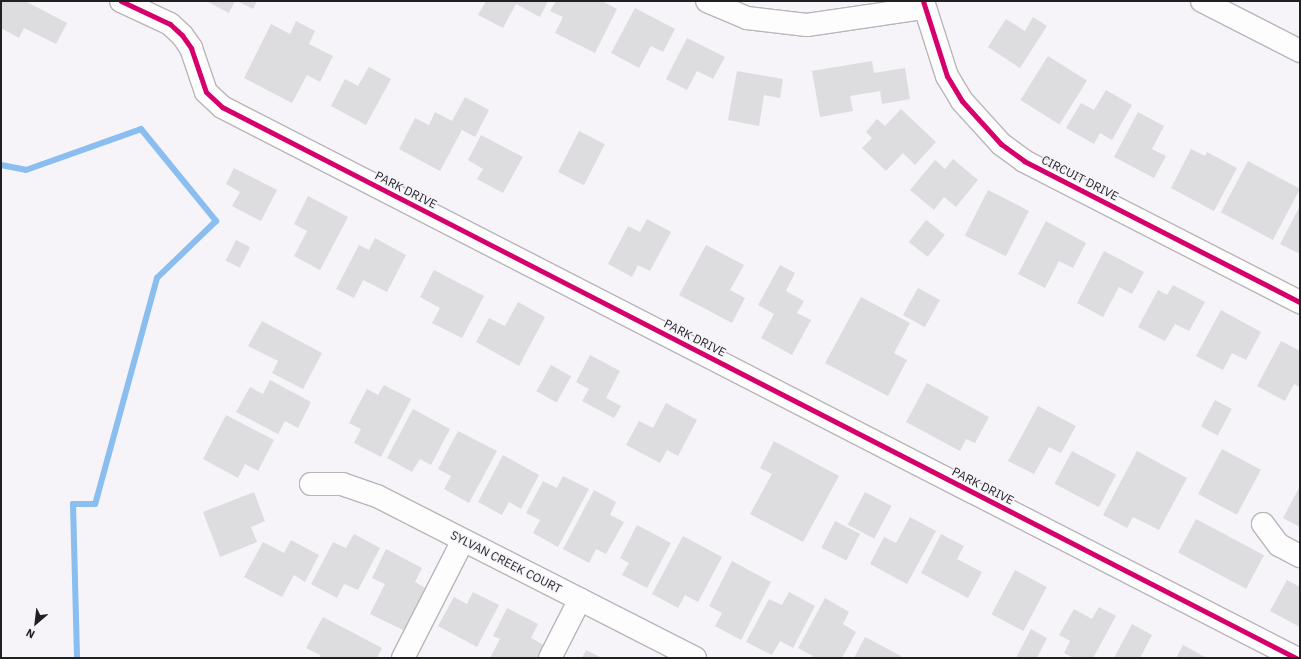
<!DOCTYPE html>
<html>
<head>
<meta charset="utf-8">
<style>
	body { margin:0 }
	#map { position:relative; width:1301px; height:659px; overflow:hidden; background:#f6f4f8; font-family:"IBM Plex Sans",sans-serif }
	div>[style] { position:absolute }
	.stream>* { height:6px; margin:-3px; padding:0 3px; transform-origin:3px; border-radius:3px; background:#8abdf0 }
	.building>* { inset:0; background:#dddcdf; transform-origin:0 0 }
	.roads { filter:drop-shadow(1px 0 #b8b6b9) drop-shadow(-1px 0 #b8b6b9) drop-shadow(0 1px #b8b6b9) drop-shadow(0 -1px #b8b6b9) }
	.minor>* { height:22px; margin:-11px; padding:0 11px; transform-origin:11px; border-radius:11px; background:#fefdfe }
	.cycleway>* { height:5px; margin:-2.5px; padding:0 2.5px; transform-origin:2.5px; border-radius:2.5px; background:#d6006c }
	span { translate:-50% -50%; white-space:nowrap; text-align:center; line-height:1.15; -webkit-text-stroke:3px #f5f3f9; paint-order:stroke }
	.street-label { font-size:12px; color:#201f22 }
	.frame { position:absolute; inset:0; border:2px solid #201f22; pointer-events:none }
	.north { position:absolute; left:16px; top:603px; width:40px; height:40px; -webkit-text-stroke:3px #f5f3f9; paint-order:stroke; rotate:208deg; font-size:11px; font-weight:700; line-height:16px; text-align:center; color:#201f22 }
	.north::after { content:''; display:block; margin:auto; width:14px; height:18px; background:#201f22; clip-path:polygon(50% 0,100% 100%,50% 72%,0 100%) }
</style>
</head>
<body>
<div id="map">
	<div class="stream">
		<div style="left:1px;top:165px;width:25px;rotate:11deg"></div>
		<div style="left:26px;top:170px;width:122px;rotate:-19.6deg"></div>
		<div style="left:141px;top:129px;width:119px;rotate:50.8deg"></div>
		<div style="left:216px;top:221px;width:82px;rotate:136deg"></div>
		<div style="left:157px;top:278px;width:234px;rotate:105.3deg"></div>
		<div style="left:95px;top:504px;width:22px;rotate:180deg"></div>
		<div style="left:73px;top:504px;width:154px;rotate:88.5deg"></div>
	</div>
	<div class="building">
		<div style="clip-path:polygon(1px 1px,25px 1px,67px 23px,56px 44px,24px 28px,19px 38px,1px 28px)"></div>
		<div style="clip-path:polygon(206px 1px,235px 1px,229px 13px)"></div>
		<div style="clip-path:polygon(237px 1px,257px 1px,253px 9px)"></div>
		<div style="clip-path:polygon(486px 1px,548px 1px,540px 17px,516px 4px,503px 28px,478px 15px)"></div>
		<div style="clip-path:polygon(556px 1px,602px 1px,617px 9px,595px 53px,555px 33px,563px 17px,550px 11px)"></div>
		<div style="clip-path:polygon(635px 8px,675px 29px,663px 52px,651px 46px,639px 68px,611px 53px)"></div>
		<div style="clip-path:polygon(1033px 17px,1047px 26px,1020px 68px,988px 47px,1006px 19px,1025px 31px)"></div>
		<div style="clip-path:polygon(296px 21px,315px 31px,309px 44px,333px 56px,320px 82px,307px 75px,292px 103px,244px 78px,271px 24px,290px 34px)"></div>
		<div style="clip-path:polygon(687px 38px,725px 57px,713px 79px,697px 71px,687px 90px,666px 79px)"></div>
		<div style="left:1048px;top:56px;width:46px;height:52px;rotate:32deg"></div>
		<div style="clip-path:polygon(872px 61px,874px 73px,905px 68px,910px 99px,882px 104px,880px 91px,850px 96px,853px 111px,820px 117px,812px 71px)"></div>
		<div style="clip-path:polygon(369px 67px,391px 79px,366px 125px,331px 106px,345px 79px,358px 86px)"></div>
		<div style="clip-path:polygon(737px 71px,783px 79px,780px 98px,764px 95px,759px 126px,728px 120px)"></div>
		<div style="clip-path:polygon(1106px 90px,1132px 105px,1112px 140px,1100px 133px,1094px 144px,1066px 128px,1081px 103px,1094px 110px)"></div>
		<div style="clip-path:polygon(465px 97px,489px 110px,475px 137px,462px 130px,440px 171px,399px 149px,415px 118px,429px 125px,435px 112px,452px 121px)"></div>
		<div style="clip-path:polygon(901px 109px,936px 142px,915px 165px,903px 153px,886px 171px,862px 148px,872px 138px,866px 132px,877px 119px,885px 126px)"></div>
		<div style="clip-path:polygon(1138px 112px,1164px 126px,1152px 149px,1166px 156px,1154px 178px,1114px 157px)"></div>
		<div style="left:579px;top:131px;width:29px;height:46px;rotate:27deg"></div>
		<div style="clip-path:polygon(481px 135px,523px 157px,503px 193px,477px 179px,483px 169px,468px 160px)"></div>
		<div style="clip-path:polygon(1191px 149px,1205px 156px,1207px 152px,1237px 168px,1214px 211px,1171px 188px)"></div>
		<div style="clip-path:polygon(953px 159px,978px 180px,956px 207px,944px 197px,934px 210px,910px 190px,935px 160px,945px 169px)"></div>
		<div style="left:1248px;top:161px;width:59px;height:58px;rotate:28deg"></div>
		<div style="clip-path:polygon(234px 168px,277px 190px,261px 221px,232px 206px,240px 192px,226px 184px)"></div>
		<div style="left:988px;top:190px;width:46px;height:51px;rotate:27deg"></div>
		<div style="clip-path:polygon(308px 196px,348px 217px,320px 270px,294px 256px,307px 231px,294px 224px)"></div>
		<div style="clip-path:polygon(1300px 206px,1300px 254px,1280px 244px)"></div>
		<div style="clip-path:polygon(647px 219px,671px 232px,650px 271px,638px 265px,632px 277px,608px 264px,628px 226px,640px 232px)"></div>
		<div style="left:926px;top:220px;width:24px;height:28px;rotate:38deg"></div>
		<div style="clip-path:polygon(1046px 221px,1086px 243px,1073px 268px,1059px 261px,1045px 288px,1018px 274px)"></div>
		<div style="clip-path:polygon(375px 238px,406px 255px,387px 292px,363px 280px,354px 298px,336px 289px,359px 245px,369px 250px)"></div>
		<div style="left:236px;top:240px;width:16px;height:23px;rotate:27deg"></div>
		<div style="clip-path:polygon(706px 245px,744px 265px,730px 290px,745px 298px,732px 323px,679px 295px)"></div>
		<div style="clip-path:polygon(1104px 251px,1144px 272px,1132px 294px,1119px 287px,1103px 317px,1077px 303px)"></div>
		<div style="clip-path:polygon(780px 265px,795px 273px,786px 291px,804px 301px,797px 313px,811px 320px,792px 355px,761px 338px,774px 314px,758px 305px)"></div>
		<div style="clip-path:polygon(434px 270px,484px 296px,462px 338px,432px 323px,440px 308px,420px 297px)"></div>
		<div style="clip-path:polygon(1173px 285px,1205px 302px,1189px 331px,1175px 324px,1165px 341px,1138px 327px,1158px 290px,1167px 295px)"></div>
		<div style="left:918px;top:288px;width:25px;height:31px;rotate:29deg"></div>
		<div style="clip-path:polygon(861px 297px,910px 323px,894px 353px,907px 360px,888px 396px,825px 363px)"></div>
		<div style="clip-path:polygon(518px 302px,545px 317px,519px 366px,476px 342px,489px 318px,505px 326px)"></div>
		<div style="clip-path:polygon(1221px 310px,1261px 332px,1246px 360px,1232px 353px,1223px 370px,1196px 356px)"></div>
		<div style="clip-path:polygon(262px 321px,322px 353px,303px 389px,272px 373px,278px 361px,248px 346px)"></div>
		<div style="clip-path:polygon(1281px 341px,1300px 351px,1300px 387px,1294px 384px,1285px 401px,1257px 386px)"></div>
		<div style="clip-path:polygon(590px 355px,620px 371px,606px 398px,621px 406px,614px 418px,582px 401px,589px 389px,576px 382px)"></div>
		<div style="left:551px;top:365px;width:23px;height:30px;rotate:29deg"></div>
		<div style="clip-path:polygon(270px 380px,311px 402px,298px 428px,285px 421px,278px 434px,236px 412px,250px 387px,263px 394px)"></div>
		<div style="clip-path:polygon(927px 383px,989px 417px,975px 443px,966px 439px,960px 451px,906px 422px)"></div>
		<div style="clip-path:polygon(384px 385px,411px 399px,381px 457px,354px 443px,361px 429px,349px 423px,367px 389px,378px 395px)"></div>
		<div style="left:1215px;top:400px;width:19px;height:30px;rotate:28deg"></div>
		<div style="clip-path:polygon(666px 403px,697px 420px,678px 456px,667px 450px,660px 463px,626px 445px,639px 421px,653px 428px)"></div>
		<div style="clip-path:polygon(1038px 406px,1076px 426px,1061px 453px,1049px 447px,1034px 474px,1008px 461px)"></div>
		<div style="clip-path:polygon(413px 409px,450px 429px,431px 465px,420px 459px,412px 472px,387px 458px)"></div>
		<div style="clip-path:polygon(226px 415px,274px 440px,258px 471px,245px 464px,238px 478px,203px 459px)"></div>
		<div style="clip-path:polygon(458px 431px,497px 451px,469px 503px,444px 489px,451px 476px,438px 469px)"></div>
		<div style="clip-path:polygon(774px 441px,839px 476px,803px 542px,750px 514px,772px 474px,760px 468px)"></div>
		<div style="left:1222px;top:449px;width:44px;height:51px;rotate:28deg"></div>
		<div style="left:1072px;top:451px;width:50px;height:37px;rotate:28deg"></div>
		<div style="clip-path:polygon(1137px 451px,1187px 478px,1159px 530px,1133px 517px,1127px 528px,1103px 515px)"></div>
		<div style="clip-path:polygon(503px 455px,539px 475px,521px 509px,509px 502px,502px 515px,478px 502px)"></div>
		<div style="clip-path:polygon(563px 476px,589px 489px,558px 547px,533px 533px,540px 520px,526px 513px,543px 481px,557px 488px)"></div>
		<div style="clip-path:polygon(1300px 486px,1300px 527px,1283px 518px)"></div>
		<div style="clip-path:polygon(594px 490px,616px 502px,610px 515px,624px 522px,606px 554px,596px 549px,589px 563px,563px 549px)"></div>
		<div style="clip-path:polygon(254px 492px,265px 521px,251px 527px,257px 542px,220px 557px,203px 512px)"></div>
		<div style="left:865px;top:492px;width:30px;height:37px;rotate:28deg"></div>
		<div style="clip-path:polygon(910px 517px,936px 531px,907px 584px,870px 564px,884px 537px,896px 543px)"></div>
		<div style="left:1196px;top:519px;width:77px;height:38px;rotate:28deg"></div>
		<div style="left:835px;top:521px;width:28px;height:30px;rotate:27deg"></div>
		<div style="clip-path:polygon(637px 525px,671px 543px,647px 588px,622px 575px,629px 563px,620px 558px)"></div>
		<div style="clip-path:polygon(354px 534px,380px 548px,358px 590px,344px 584px,337px 598px,311px 584px,333px 542px,346px 548px)"></div>
		<div style="clip-path:polygon(941px 534px,964px 546px,957px 559px,982px 572px,968px 598px,921px 573px)"></div>
		<div style="clip-path:polygon(683px 536px,722px 557px,698px 602px,685px 595px,678px 608px,652px 594px)"></div>
		<div style="clip-path:polygon(291px 540px,319px 555px,305px 582px,294px 575px,282px 597px,244px 577px,263px 542px,284px 553px)"></div>
		<div style="clip-path:polygon(386px 549px,422px 568px,415px 582px,427px 589px,405px 631px,370px 614px,385px 584px,372px 578px)"></div>
		<div style="clip-path:polygon(732px 561px,771px 582px,741px 640px,715px 626px,722px 613px,709px 606px)"></div>
		<div style="left:1015px;top:570px;width:36px;height:50px;rotate:28deg"></div>
		<div style="clip-path:polygon(1287px 580px,1300px 587px,1300px 627px,1270px 611px)"></div>
		<div style="clip-path:polygon(473px 592px,499px 605px,477px 647px,438px 626px,454px 597px,467px 604px)"></div>
		<div style="clip-path:polygon(789px 592px,815px 606px,793px 648px,780px 641px,772px 655px,746px 642px,769px 599px,782px 605px)"></div>
		<div style="clip-path:polygon(825px 598px,849px 612px,843px 624px,856px 632px,842px 658px,811px 658px,813px 656px,798px 648px)"></div>
		<div style="clip-path:polygon(1099px 607px,1116px 616px,1093px 658px,1074px 658px,1064px 653px,1070px 641px,1059px 635px,1074px 609px,1092px 619px)"></div>
		<div style="clip-path:polygon(507px 608px,538px 624px,531px 638px,544px 645px,538px 658px,490px 658px,500px 639px,493px 636px)"></div>
		<div style="clip-path:polygon(323px 617px,382px 648px,377px 658px,319px 658px,320px 655px,306px 648px)"></div>
		<div style="clip-path:polygon(1132px 624px,1152px 635px,1140px 658px,1114px 658px)"></div>
		<div style="clip-path:polygon(1031px 629px,1047px 638px,1037px 658px,1016px 658px)"></div>
		<div style="clip-path:polygon(865px 637px,901px 656px,900px 658px,854px 658px)"></div>
		<div style="clip-path:polygon(1183px 645px,1207px 658px,1176px 658px)"></div>
		<div style="clip-path:polygon(586px 650px,602px 658px,582px 658px)"></div>
	</div>
	<div class="roads">
		<div class="minor">
			<div style="left:121px;top:1px;width:54px;rotate:25.1deg"></div>
			<div style="left:170px;top:24px;width:16px;rotate:43deg"></div>
			<div style="left:182px;top:35px;width:16px;rotate:55deg"></div>
			<div style="left:191px;top:48px;width:46px;rotate:71.2deg"></div>
			<div style="left:206px;top:92px;width:22px;rotate:43deg"></div>
			<div style="left:222px;top:107px;width:1207px;rotate:27.16deg"></div>
			<div style="left:707px;top:1px;width:43px;rotate:23deg"></div>
			<div style="left:747px;top:18px;width:60px;rotate:6.7deg"></div>
			<div style="left:807px;top:25px;width:118px;rotate:-8.3deg"></div>
			<div style="left:923px;top:1px;width:79px;rotate:72.3deg"></div>
			<div style="left:947px;top:76px;width:29px;rotate:59deg"></div>
			<div style="left:962px;top:101px;width:58px;rotate:47.8deg"></div>
			<div style="left:1001px;top:144px;width:29px;rotate:36deg"></div>
			<div style="left:1024px;top:161px;width:310px;rotate:27.1deg"></div>
			<div style="left:1202px;top:1px;width:110px;rotate:27deg"></div>
			<div style="left:311px;top:484px;width:31px"></div>
			<div style="left:342px;top:484px;width:37px;rotate:19deg"></div>
			<div style="left:377px;top:496px;width:357px;rotate:27deg"></div>
			<div style="left:1263px;top:524px;width:26px;rotate:53deg"></div>
			<div style="left:1279px;top:545px;width:24px;rotate:28deg"></div>
			<div style="left:403px;top:658px;width:132px;rotate:-63deg"></div>
			<div style="left:550px;top:658px;width:66px;rotate:-63deg"></div>
		</div>
	</div>
	<div class="cycleway">
		<div style="left:121px;top:1px;width:54px;rotate:25.1deg"></div>
		<div style="left:170px;top:24px;width:16px;rotate:43deg"></div>
		<div style="left:182px;top:35px;width:16px;rotate:55deg"></div>
		<div style="left:191px;top:48px;width:46px;rotate:71.2deg"></div>
		<div style="left:206px;top:92px;width:22px;rotate:43deg"></div>
		<div style="left:222px;top:107px;width:1207px;rotate:27.16deg"></div>
		<div style="left:923px;top:1px;width:79px;rotate:72.3deg"></div>
		<div style="left:947px;top:76px;width:29px;rotate:59deg"></div>
		<div style="left:962px;top:101px;width:58px;rotate:47.8deg"></div>
		<div style="left:1001px;top:144px;width:29px;rotate:36deg"></div>
		<div style="left:1024px;top:161px;width:310px;rotate:27.1deg"></div>
	</div>
	<div class="street-label">
		<span style="left:1080px;top:178px;rotate:27deg">CIRCUIT DRIVE</span>
		<span style="left:406px;top:190px;rotate:27deg">PARK DRIVE</span>
		<span style="left:695px;top:338px;rotate:27deg">PARK DRIVE</span>
		<span style="left:983px;top:486px;rotate:27deg">PARK DRIVE</span>
		<span style="left:506px;top:562px;rotate:27deg">SYLVAN CREEK COURT</span>
	</div>
	<div class="frame"></div>
	<div class="north">N</div>
</div>
</body>
</html>
